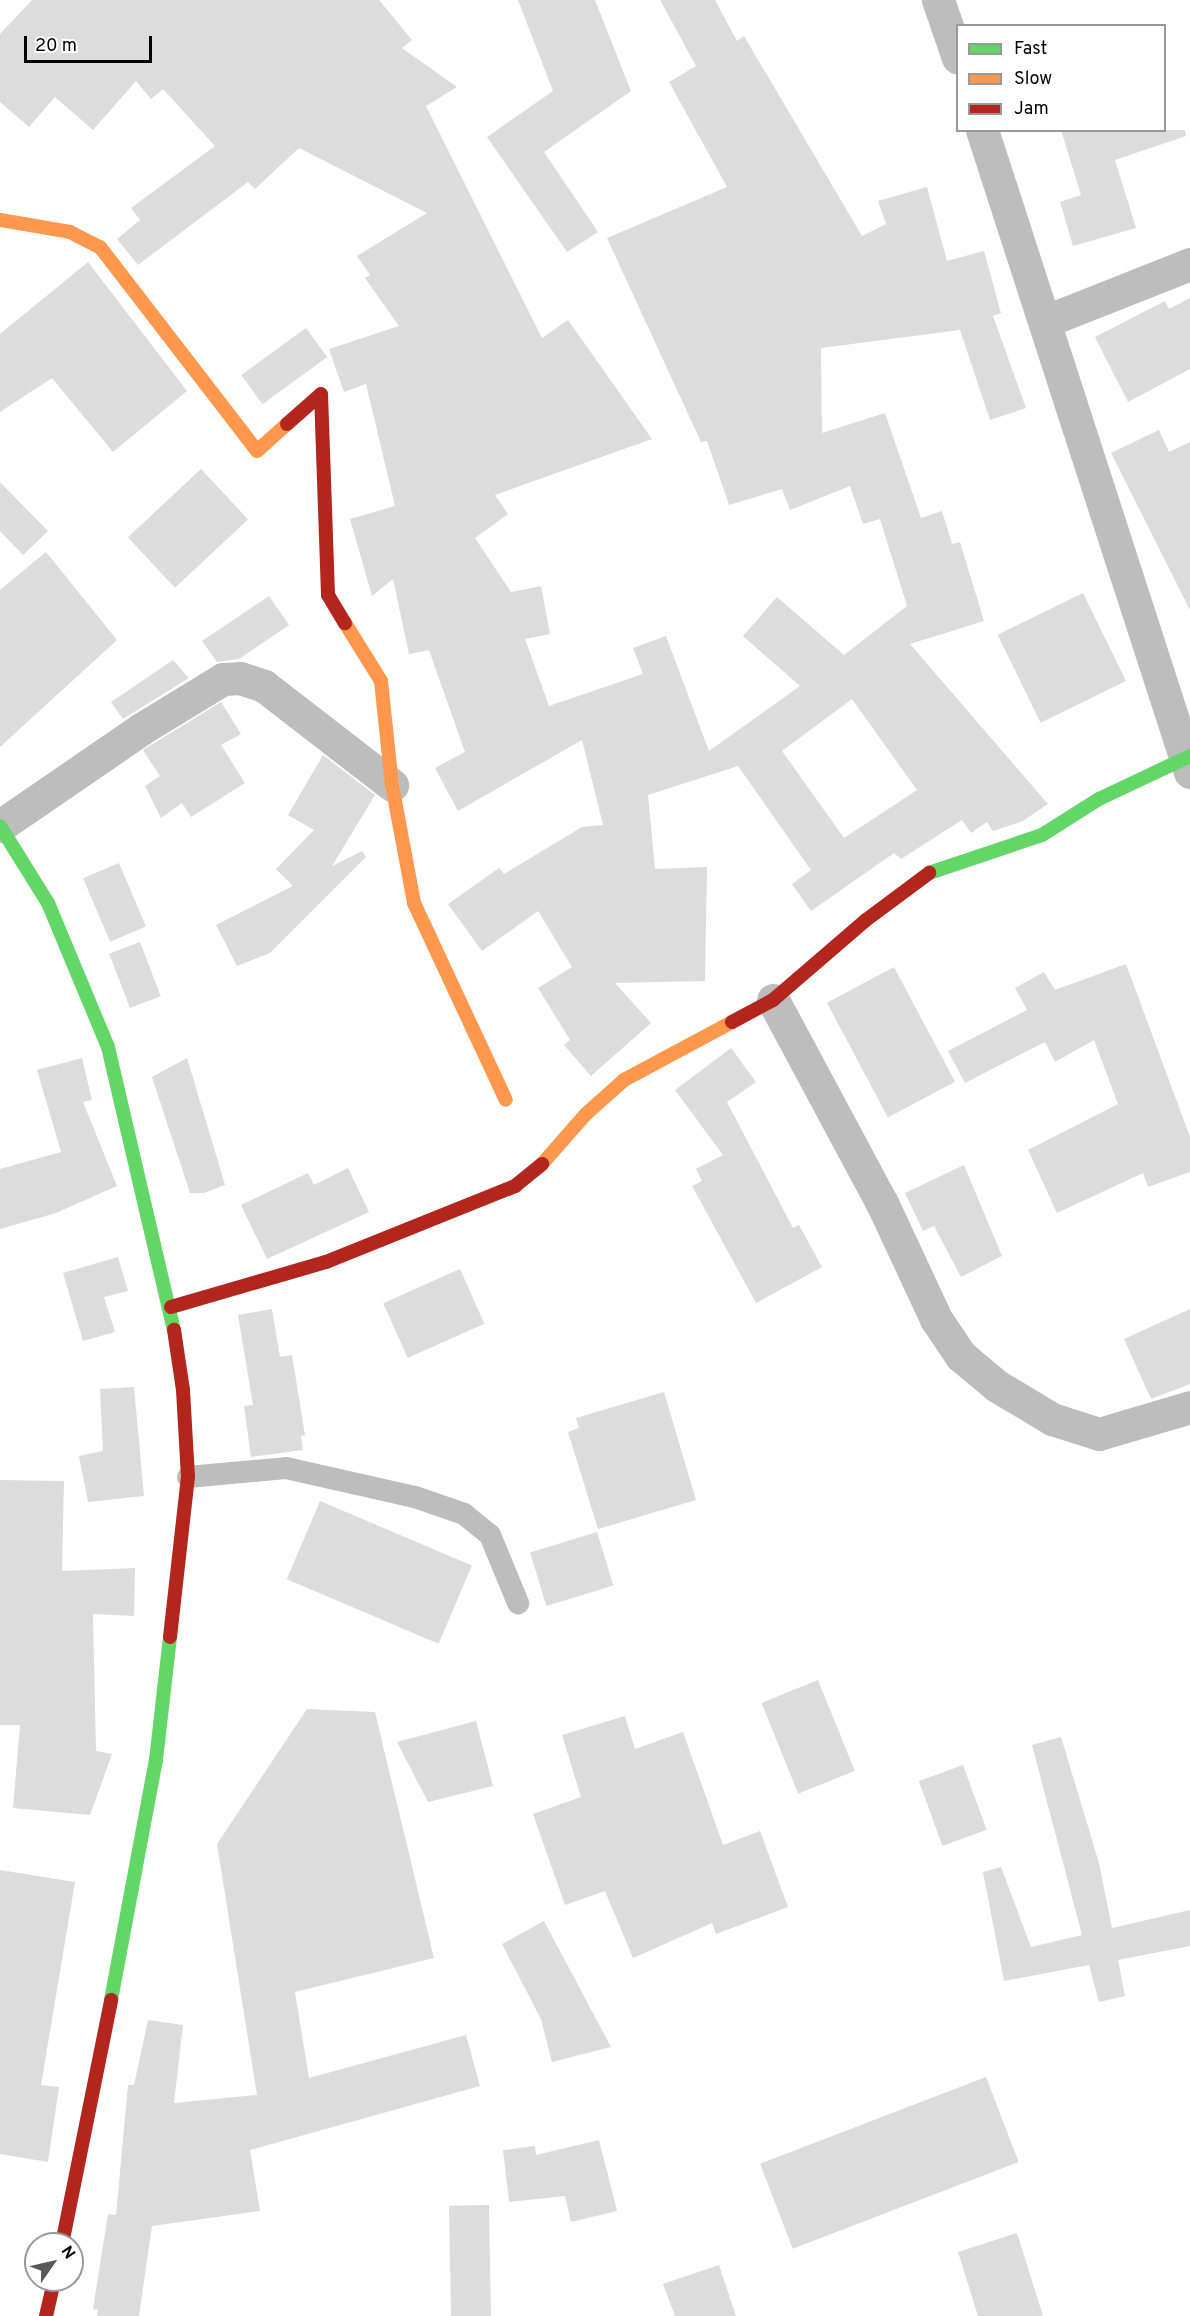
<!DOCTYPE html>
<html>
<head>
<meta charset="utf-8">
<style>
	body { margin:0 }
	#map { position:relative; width:1190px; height:2316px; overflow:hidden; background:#fff; font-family:Overpass,sans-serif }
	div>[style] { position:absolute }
	.building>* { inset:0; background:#dcdcdc; transform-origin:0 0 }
	.lane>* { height:22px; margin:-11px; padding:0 11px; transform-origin:11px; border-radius:11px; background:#bdbdbd }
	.street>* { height:33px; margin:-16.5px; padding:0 16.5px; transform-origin:16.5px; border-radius:16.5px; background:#bdbdbd }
	.fast>* { height:14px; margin:-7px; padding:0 7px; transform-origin:7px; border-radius:7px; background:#63d668 }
	.slow>* { height:14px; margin:-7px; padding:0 7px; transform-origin:7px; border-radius:7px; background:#ff974d }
	.jam>* { height:14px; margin:-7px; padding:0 7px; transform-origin:7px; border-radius:7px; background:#b3261e }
	span { translate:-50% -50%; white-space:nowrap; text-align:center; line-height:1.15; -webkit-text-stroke:4.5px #fff; paint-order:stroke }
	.legend { position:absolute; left:956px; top:24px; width:210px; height:108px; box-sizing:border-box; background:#fff; border:2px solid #999; margin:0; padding:8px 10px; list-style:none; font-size:18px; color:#000 }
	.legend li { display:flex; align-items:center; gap:12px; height:30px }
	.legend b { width:30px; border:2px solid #999 }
	.north { position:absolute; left:24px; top:2232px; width:60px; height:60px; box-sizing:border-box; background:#fff; border:2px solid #999; border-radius:50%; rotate:56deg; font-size:16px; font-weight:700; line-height:24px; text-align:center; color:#000 }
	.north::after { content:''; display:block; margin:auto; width:21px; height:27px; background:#595959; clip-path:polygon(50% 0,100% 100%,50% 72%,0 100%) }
	.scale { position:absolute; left:24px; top:36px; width:128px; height:27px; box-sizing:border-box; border:3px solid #000; border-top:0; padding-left:8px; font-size:18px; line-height:21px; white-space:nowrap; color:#000; -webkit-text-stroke:4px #fff; paint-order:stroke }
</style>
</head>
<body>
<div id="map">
	<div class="building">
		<div style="clip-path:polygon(evenodd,32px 0,379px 0,412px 40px,402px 48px,457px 87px,426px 106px,542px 338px,568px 320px,652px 439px,495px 495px,508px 514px,475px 538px,511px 592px,541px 586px,550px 634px,525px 639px,549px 706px,643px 674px,633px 648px,666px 636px,709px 751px,800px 686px,743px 636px,777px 597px,844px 655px,907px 606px,880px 519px,863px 524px,850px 486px,790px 510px,782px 489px,729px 505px,707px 441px,701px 442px,607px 238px,727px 187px,669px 82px,696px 66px,660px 0,715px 0,737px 41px,744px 36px,862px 236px,886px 224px,878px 201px,927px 187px,947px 261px,984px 251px,1001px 313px,993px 316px,1026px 408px,990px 420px,960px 330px,821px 348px,822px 433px,885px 413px,921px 518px,942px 511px,952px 544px,960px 542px,984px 621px,910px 644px,1048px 804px,1023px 821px,993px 831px,987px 822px,971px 833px,962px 820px,901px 859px,894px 853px,811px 911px,792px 884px,811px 870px,738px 766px,648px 795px,655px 869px,707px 867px,705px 981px,615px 983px,651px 1023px,591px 1076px,564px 1045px,570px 1040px,538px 988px,572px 967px,538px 911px,482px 951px,448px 904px,499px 868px,504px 874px,582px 827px,603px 825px,582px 740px,458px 811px,435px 768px,465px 752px,429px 650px,409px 654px,393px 579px,372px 596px,350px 519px,395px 506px,366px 384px,344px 392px,329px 349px,399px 326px,365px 278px,370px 275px,357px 256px,427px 213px,299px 148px,255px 189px,248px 182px,138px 265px,117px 239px,140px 220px,131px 208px,215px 146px,163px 89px,151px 99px,136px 81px,93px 130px,55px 97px,29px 127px,0 102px,0 34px,32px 0,852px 699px,917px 790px,844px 838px,782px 751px,852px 699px)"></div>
		<div style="clip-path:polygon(518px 0,595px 0,631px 91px,544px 152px,598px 232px,567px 252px,487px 137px,553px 91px)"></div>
		<div style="clip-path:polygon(1061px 130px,1185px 130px,1186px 136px,1115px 160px,1136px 228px,1073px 246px,1060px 202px,1081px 195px)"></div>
		<div style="clip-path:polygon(88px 262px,187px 391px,113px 452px,52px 378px,0 412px,0 334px)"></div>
		<div style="clip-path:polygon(1190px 298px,1190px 369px,1128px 402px,1095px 337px,1165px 301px,1169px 309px)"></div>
		<div style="left:306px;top:328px;width:36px;height:80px;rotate:54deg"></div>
		<div style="clip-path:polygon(1159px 430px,1169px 452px,1190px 442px,1190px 610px,1111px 453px)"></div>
		<div style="left:201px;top:469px;width:69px;height:100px;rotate:47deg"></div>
		<div style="clip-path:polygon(0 482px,48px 531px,23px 555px,0 531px)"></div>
		<div style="clip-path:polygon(46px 552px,117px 640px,0 747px,0 590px)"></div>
		<div style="left:1083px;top:593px;width:98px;height:95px;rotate:64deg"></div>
		<div style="clip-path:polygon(269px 596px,289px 625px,239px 659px,217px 662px,202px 641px)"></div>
		<div style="clip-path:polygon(173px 660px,189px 678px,123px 719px,111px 702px)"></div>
		<div style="clip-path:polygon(221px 702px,241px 734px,221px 745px,245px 783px,191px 817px,182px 803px,161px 818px,145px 786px,160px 776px,143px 750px)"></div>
		<div style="clip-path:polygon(323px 755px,375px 795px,332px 866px,362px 851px,366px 857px,270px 953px,237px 966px,216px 925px,293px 886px,276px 869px,314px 830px,288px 815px)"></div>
		<div style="left:119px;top:863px;width:69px;height:39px;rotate:67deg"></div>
		<div style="left:140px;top:942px;width:58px;height:33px;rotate:69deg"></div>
		<div style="clip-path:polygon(1126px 964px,1190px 1137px,1190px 1172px,1148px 1187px,1143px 1173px,1057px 1213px,1028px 1150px,1118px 1104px,1094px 1040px,1055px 1062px,1045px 1042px,965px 1083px,948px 1051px,1027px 1010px,1015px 988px,1044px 972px,1055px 990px)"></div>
		<div style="left:894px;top:967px;width:130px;height:76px;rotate:62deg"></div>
		<div style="clip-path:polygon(731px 1048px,756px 1082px,727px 1102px,793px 1228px,799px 1225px,822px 1267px,756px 1303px,692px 1186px,702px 1181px,696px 1169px,723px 1155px,675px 1090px)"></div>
		<div style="clip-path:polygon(82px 1058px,92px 1100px,83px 1102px,117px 1186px,56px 1213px,0 1229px,0 1169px,61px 1152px,37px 1070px)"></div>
		<div style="clip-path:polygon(187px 1058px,225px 1185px,204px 1193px,190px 1193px,152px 1077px)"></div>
		<div style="clip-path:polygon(964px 1165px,1002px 1256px,961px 1277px,934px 1226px,923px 1231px,905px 1193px)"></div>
		<div style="clip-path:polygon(348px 1168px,369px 1212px,267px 1259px,241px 1205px,308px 1173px,314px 1185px)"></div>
		<div style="clip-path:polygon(118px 1257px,128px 1291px,104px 1297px,115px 1332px,83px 1341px,63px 1273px)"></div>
		<div style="left:460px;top:1269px;width:60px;height:84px;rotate:66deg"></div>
		<div style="clip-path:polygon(272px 1309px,280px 1357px,292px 1355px,305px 1435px,301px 1436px,303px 1450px,251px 1457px,244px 1406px,253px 1405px,238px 1315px)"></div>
		<div style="clip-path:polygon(1190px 1309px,1190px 1384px,1151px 1399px,1124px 1339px)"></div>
		<div style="clip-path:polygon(134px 1387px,144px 1496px,88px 1502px,79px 1456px,103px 1451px,100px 1389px)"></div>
		<div style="clip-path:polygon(664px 1392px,696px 1500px,598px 1529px,568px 1432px,579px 1428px,576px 1418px)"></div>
		<div style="clip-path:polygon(0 1480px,64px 1481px,62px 1571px,135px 1568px,134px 1616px,93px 1614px,96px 1751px,112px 1754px,90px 1815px,13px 1808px,20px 1725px,0 1725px)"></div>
		<div style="left:320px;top:1501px;width:165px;height:85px;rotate:23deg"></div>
		<div style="left:597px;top:1532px;width:56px;height:70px;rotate:73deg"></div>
		<div style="left:818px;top:1680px;width:98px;height:61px;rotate:68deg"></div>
		<div style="clip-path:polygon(307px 1709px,375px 1712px,434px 1958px,295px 1992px,309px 2078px,466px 2035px,480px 2086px,250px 2150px,260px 2211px,152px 2226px,139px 2316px,97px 2316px,98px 2310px,93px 2309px,108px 2214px,116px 2215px,128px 2085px,134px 2085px,148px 2020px,183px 2025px,174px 2103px,257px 2095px,217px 1844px)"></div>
		<div style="clip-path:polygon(625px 1716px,635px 1749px,683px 1732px,723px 1845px,760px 1831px,788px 1907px,716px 1934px,712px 1923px,633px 1958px,605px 1891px,565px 1905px,533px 1814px,581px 1797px,562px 1735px)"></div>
		<div style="clip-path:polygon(476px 1721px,493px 1786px,428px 1802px,397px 1742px)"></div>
		<div style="clip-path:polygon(1061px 1737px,1099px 1863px,1112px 1928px,1190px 1910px,1190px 1946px,1118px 1960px,1125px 1996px,1099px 2002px,1089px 1965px,1004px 1981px,983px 1872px,1001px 1867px,1031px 1947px,1082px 1935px,1032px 1745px)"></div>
		<div style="left:963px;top:1765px;width:69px;height:47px;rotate:70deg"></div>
		<div style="clip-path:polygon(0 1870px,75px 1882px,41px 2085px,59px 2087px,48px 2162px,0 2154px)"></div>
		<div style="clip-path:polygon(544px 1921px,611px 2047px,552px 2062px,541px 2019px,502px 1944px)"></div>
		<div style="left:986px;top:2077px;width:91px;height:242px;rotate:69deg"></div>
		<div style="clip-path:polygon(599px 2140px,617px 2211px,571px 2222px,565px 2196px,509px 2202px,503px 2150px,535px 2146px,536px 2155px)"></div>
		<div style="left:489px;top:2205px;width:111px;height:40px;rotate:89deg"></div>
		<div style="clip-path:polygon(1017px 2233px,1043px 2316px,978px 2316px,958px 2252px)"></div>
		<div style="clip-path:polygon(719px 2265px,736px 2316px,675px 2316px,663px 2284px)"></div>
	</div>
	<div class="lane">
		<div style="left:188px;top:1477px;width:98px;rotate:-5.2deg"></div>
		<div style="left:286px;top:1468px;width:132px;rotate:12.7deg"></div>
		<div style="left:415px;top:1497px;width:52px;rotate:19.1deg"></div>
		<div style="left:464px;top:1514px;width:33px;rotate:39deg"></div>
		<div style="left:490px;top:1535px;width:74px;rotate:67.6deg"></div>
	</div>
	<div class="street">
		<div style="left:938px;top:0;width:61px;rotate:71deg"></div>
		<div style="left:982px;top:130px;width:675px;rotate:72.05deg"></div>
		<div style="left:1046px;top:321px;width:155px;rotate:-21.6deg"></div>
		<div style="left:0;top:826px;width:171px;rotate:-34.5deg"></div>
		<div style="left:141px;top:729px;width:96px;rotate:-31.4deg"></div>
		<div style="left:223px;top:679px;width:17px;rotate:-3deg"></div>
		<div style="left:240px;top:678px;width:25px;rotate:18deg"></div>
		<div style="left:264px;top:686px;width:162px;rotate:37.7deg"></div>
		<div style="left:773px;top:1000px;width:230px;rotate:61.8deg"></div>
		<div style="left:882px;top:1203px;width:128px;rotate:65deg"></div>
		<div style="left:936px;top:1319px;width:45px;rotate:56deg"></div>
		<div style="left:961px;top:1356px;width:47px;rotate:39.8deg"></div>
		<div style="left:997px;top:1386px;width:64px;rotate:31deg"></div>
		<div style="left:1052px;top:1419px;width:49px;rotate:17.7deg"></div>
		<div style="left:1099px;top:1434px;width:95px;rotate:-16.5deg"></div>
	</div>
	<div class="fast">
		<div style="left:0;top:826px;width:91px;rotate:58.1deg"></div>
		<div style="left:48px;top:903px;width:156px;rotate:67.4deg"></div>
		<div style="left:108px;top:1047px;width:291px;rotate:76.9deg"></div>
		<div style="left:929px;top:873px;width:119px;rotate:-18.6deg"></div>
		<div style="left:1042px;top:835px;width:67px;rotate:-32.3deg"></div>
		<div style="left:1099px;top:799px;width:101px;rotate:-25.3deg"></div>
		<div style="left:111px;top:2000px;width:244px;rotate:-79.4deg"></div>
		<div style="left:156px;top:1760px;width:124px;rotate:-83.5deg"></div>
	</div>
	<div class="slow">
		<div style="left:0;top:220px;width:71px;rotate:9.7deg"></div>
		<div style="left:70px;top:232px;width:34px;rotate:27deg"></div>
		<div style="left:100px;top:247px;width:257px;rotate:52.4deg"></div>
		<div style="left:257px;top:451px;width:40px;rotate:-42deg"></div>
		<div style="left:345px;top:623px;width:68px;rotate:58.2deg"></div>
		<div style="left:381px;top:681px;width:105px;rotate:84deg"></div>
		<div style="left:392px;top:785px;width:120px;rotate:79.4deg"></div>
		<div style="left:414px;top:903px;width:217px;rotate:65deg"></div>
		<div style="left:542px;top:1164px;width:67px;rotate:-48.7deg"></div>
		<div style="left:586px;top:1114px;width:51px;rotate:-41.8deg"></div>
		<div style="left:624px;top:1080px;width:123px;rotate:-28.2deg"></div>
	</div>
	<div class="jam">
		<div style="left:287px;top:424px;width:45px;rotate:-41.4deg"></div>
		<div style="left:321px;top:394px;width:201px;rotate:88deg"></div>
		<div style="left:328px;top:595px;width:33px;rotate:59deg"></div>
		<div style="left:732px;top:1022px;width:47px;rotate:-28.2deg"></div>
		<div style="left:773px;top:1000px;width:123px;rotate:-40.7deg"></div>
		<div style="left:866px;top:920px;width:79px;rotate:-36.7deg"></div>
		<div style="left:171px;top:1307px;width:161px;rotate:-16.2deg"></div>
		<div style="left:326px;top:1262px;width:204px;rotate:-21.9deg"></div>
		<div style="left:515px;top:1186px;width:35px;rotate:-39deg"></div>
		<div style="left:170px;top:1637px;width:161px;rotate:-83.6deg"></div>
		<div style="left:188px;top:1477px;width:87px;rotate:-93.3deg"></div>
		<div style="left:183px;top:1390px;width:61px;rotate:-98.5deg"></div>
		<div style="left:62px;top:2244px;width:249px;rotate:-78.6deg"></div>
		<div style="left:46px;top:2316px;width:37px;rotate:-77deg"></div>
	</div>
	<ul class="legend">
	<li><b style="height:8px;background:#63d668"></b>Fast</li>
	<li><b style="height:8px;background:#ff974d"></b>Slow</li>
	<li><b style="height:8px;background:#b3261e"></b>Jam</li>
	</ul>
	<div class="north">N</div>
	<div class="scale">20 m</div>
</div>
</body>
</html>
